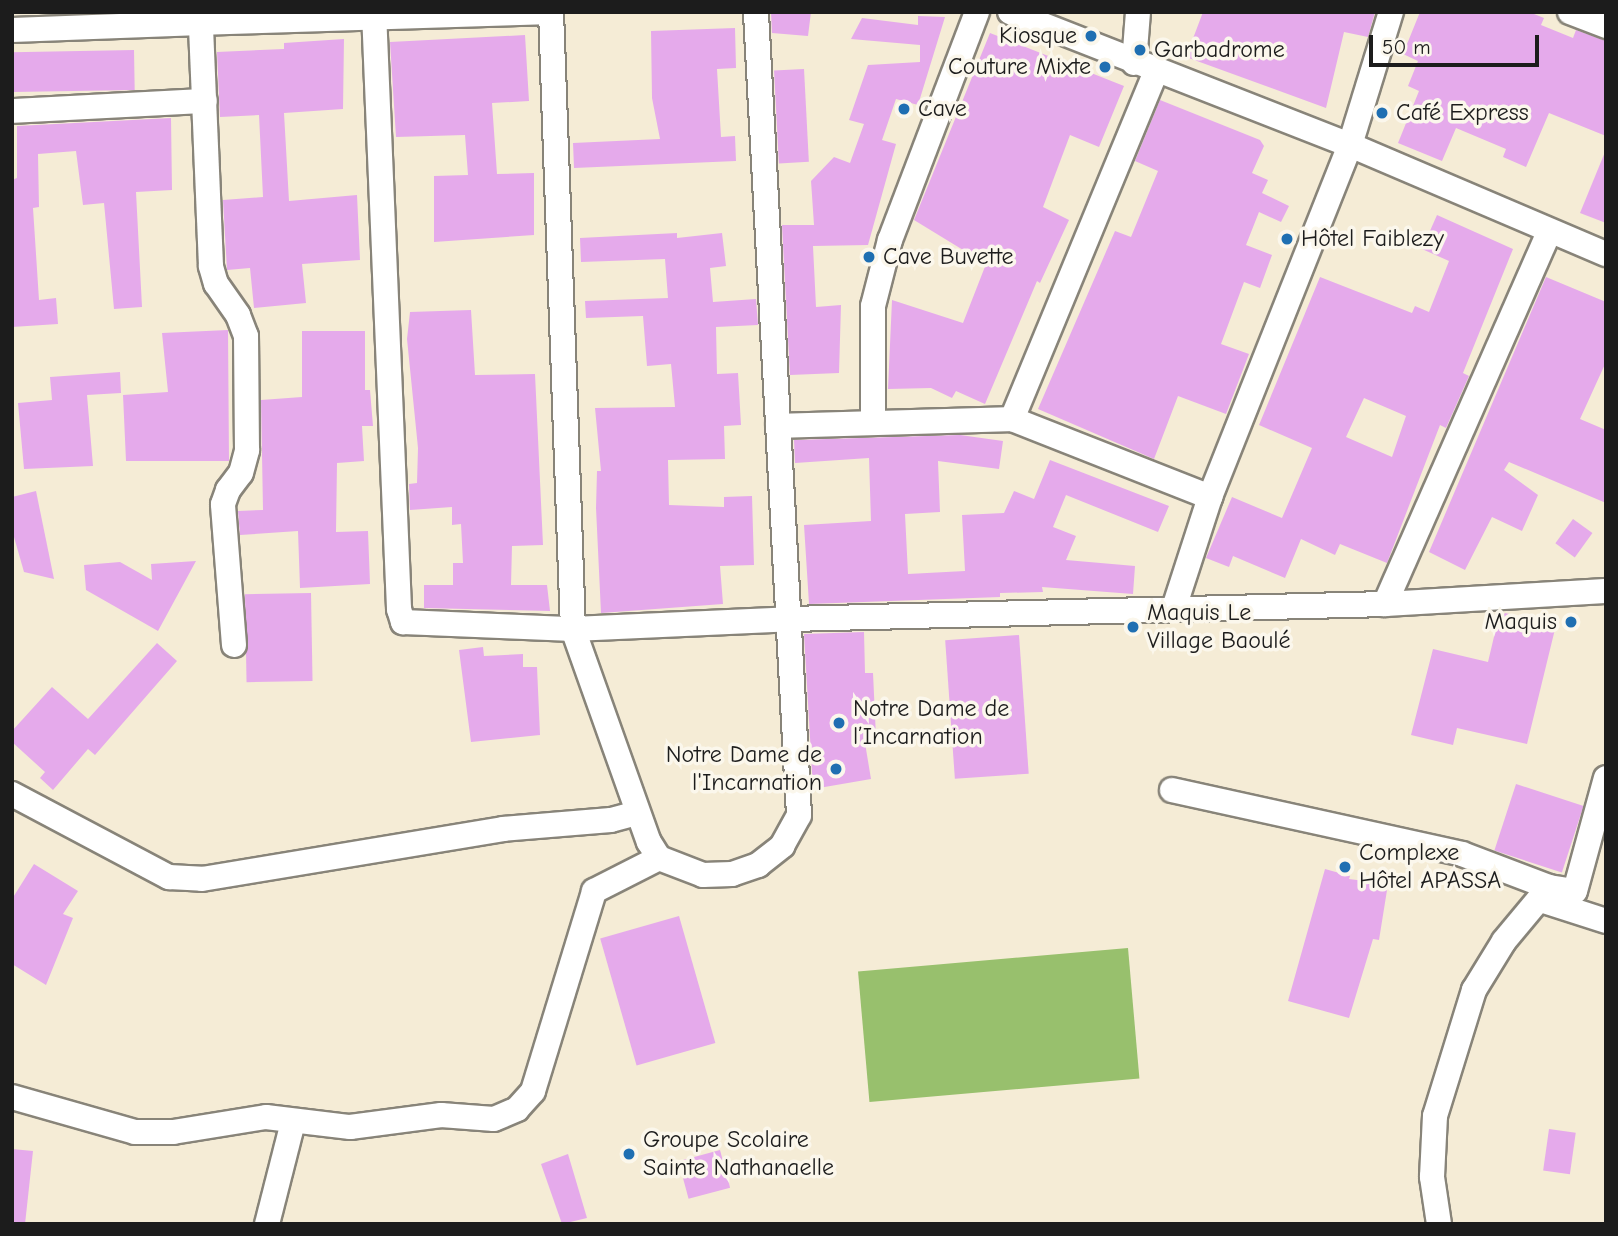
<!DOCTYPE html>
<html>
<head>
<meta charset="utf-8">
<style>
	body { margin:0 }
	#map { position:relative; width:1618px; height:1236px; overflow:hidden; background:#f5ecd6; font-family:"Comic Neue",sans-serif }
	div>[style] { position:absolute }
	.green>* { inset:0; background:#98c06d; transform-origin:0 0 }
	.building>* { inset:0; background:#e5aaeb; transform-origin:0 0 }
	.roads { filter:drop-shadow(2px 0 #888479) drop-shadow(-2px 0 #888479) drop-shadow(0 2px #888479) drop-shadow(0 -2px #888479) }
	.minor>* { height:24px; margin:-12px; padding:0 12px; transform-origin:12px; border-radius:12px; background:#fff }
	.dots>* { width:19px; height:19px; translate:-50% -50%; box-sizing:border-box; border:4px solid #fbf7ec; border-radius:50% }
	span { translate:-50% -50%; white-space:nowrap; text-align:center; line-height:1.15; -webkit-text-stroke:7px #fbf7ec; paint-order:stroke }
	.poi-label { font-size:24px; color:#1c1c1c }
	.right { translate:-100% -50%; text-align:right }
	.left { translate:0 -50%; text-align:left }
	.frame { position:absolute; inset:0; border:14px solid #1c1c1c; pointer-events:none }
	.scale { position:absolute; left:1369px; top:35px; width:170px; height:32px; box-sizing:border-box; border:4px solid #1c1c1c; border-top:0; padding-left:9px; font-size:21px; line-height:24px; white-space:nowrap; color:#1c1c1c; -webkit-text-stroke:5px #fbf7ec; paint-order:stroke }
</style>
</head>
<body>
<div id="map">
	<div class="green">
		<div style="left:1128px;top:948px;width:131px;height:271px;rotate:85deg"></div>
	</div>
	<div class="building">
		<div style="clip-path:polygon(771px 12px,811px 12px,808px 36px,772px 33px)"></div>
		<div style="clip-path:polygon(1203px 12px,1375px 12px,1368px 37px,1344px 32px,1326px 108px,1186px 57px)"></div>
		<div style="clip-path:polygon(1420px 12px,1529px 12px,1544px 18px,1541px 25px,1573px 38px,1576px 30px,1606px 41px,1606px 136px,1549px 113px,1526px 167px,1503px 157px,1506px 149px,1456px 128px,1442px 161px,1398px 143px,1419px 91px,1408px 86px,1418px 61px,1403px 54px)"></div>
		<div style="clip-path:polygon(918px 16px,945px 17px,918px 105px,896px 99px,882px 140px,896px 144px,868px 245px,813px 246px,816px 307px,841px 305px,839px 373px,790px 375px,782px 225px,814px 225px,811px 181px,834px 157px,850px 163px,864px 124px,849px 120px,868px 65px,920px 62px,920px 45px,851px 39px,862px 18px,918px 25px)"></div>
		<div style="clip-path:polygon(735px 28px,736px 68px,717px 69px,721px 137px,735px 136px,736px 161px,574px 168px,573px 143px,660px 139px,652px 98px,651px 31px)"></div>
		<div style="clip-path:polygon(990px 33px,1124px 86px,1099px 147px,1070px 135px,1043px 207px,1069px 220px,1040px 283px,1037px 281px,985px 404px,956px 391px,952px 398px,931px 388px,888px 389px,892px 300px,963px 323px,986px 264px,914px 220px)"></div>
		<div style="clip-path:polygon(525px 35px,529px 101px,492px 103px,497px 174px,534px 173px,534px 235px,434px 242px,434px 176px,468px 175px,465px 135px,396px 137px,390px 42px)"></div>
		<div style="clip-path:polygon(344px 39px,343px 109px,284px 113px,289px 201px,357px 195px,360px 260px,302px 264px,306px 303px,254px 308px,250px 268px,227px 270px,223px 200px,263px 197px,259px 115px,220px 117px,217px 52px,284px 49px,284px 43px)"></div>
		<div style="left:134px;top:50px;width:40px;height:122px;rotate:89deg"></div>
		<div style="left:804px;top:69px;width:93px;height:30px;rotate:87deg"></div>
		<div style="clip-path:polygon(1160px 100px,1260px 140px,1264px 146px,1252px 173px,1268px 180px,1262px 193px,1289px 206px,1281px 222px,1259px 212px,1246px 245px,1272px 255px,1260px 288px,1244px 282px,1221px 344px,1249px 354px,1226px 414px,1178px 396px,1154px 459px,1038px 409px,1115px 231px,1131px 237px,1158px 171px,1135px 161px)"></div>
		<div style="clip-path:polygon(171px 118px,172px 190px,136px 192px,142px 307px,114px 309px,104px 203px,83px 205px,76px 151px,38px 154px,39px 207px,33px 208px,39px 300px,56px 298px,58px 324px,12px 327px,12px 180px,17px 178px,17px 126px)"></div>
		<div style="clip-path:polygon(1605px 152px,1606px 152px,1606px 223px,1580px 213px)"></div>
		<div style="clip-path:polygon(evenodd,1437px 215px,1513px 249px,1463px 373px,1469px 376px,1446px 428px,1440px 425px,1387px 563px,1340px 544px,1335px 555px,1301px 539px,1285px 578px,1233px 556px,1229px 567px,1206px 558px,1232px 497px,1282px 518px,1312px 448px,1259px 425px,1320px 277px,1412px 313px,1415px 306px,1429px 312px,1449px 261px,1422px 249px,1437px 215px,1364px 398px,1406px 416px,1392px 457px,1346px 437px,1364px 398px)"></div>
		<div style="clip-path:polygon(677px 233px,677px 238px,722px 233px,726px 266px,710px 268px,713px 302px,756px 299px,758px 325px,716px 327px,717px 374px,738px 373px,741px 425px,724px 426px,725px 459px,668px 460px,669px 505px,724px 507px,724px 497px,752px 496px,754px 565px,720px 566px,723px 604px,601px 613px,596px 508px,597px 471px,601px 471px,595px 408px,675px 407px,671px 364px,647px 366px,643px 316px,586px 318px,585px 301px,668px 298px,665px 259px,581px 262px,580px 238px)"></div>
		<div style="clip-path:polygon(1546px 277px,1606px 302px,1606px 362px,1580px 419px,1606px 430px,1606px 503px,1509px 462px,1504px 470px,1538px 495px,1522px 531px,1492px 517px,1465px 570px,1429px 552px)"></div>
		<div style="clip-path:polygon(471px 310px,475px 375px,535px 374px,543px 545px,512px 546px,511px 585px,547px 585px,550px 611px,424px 608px,424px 585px,453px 585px,453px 563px,463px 563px,461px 524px,452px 525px,452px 507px,410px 510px,409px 484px,417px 483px,418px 448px,407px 339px,410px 312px)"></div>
		<div style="clip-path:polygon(228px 330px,229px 461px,126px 461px,123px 395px,168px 392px,162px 333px)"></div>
		<div style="clip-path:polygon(302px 331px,365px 331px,365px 390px,370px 390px,373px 426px,362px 426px,364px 461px,337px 463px,336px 532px,368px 531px,370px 584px,300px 588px,298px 531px,240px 535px,238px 511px,263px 510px,261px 400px,302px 397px)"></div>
		<div style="clip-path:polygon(120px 372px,121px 393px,87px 395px,93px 466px,24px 469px,18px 403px,52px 400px,50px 377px)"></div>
		<div style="clip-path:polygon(960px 435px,1003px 441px,999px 469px,938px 461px,940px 512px,905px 514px,908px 574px,965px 571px,962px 515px,1004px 513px,1014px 491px,1034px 499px,1050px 460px,1169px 506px,1158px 532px,1066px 495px,1053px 527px,1076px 536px,1066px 560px,1135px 566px,1133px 594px,1042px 587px,1043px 592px,1000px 593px,1000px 597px,809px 604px,804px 525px,871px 521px,869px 458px,795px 463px,794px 440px)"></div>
		<div style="clip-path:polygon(36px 491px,54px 579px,24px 572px,12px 530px,12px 497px)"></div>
		<div style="left:1573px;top:519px;width:24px;height:30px;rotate:36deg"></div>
		<div style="clip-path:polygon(196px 561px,158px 631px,86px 590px,84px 565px,120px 562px,152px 580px,151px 564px)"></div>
		<div style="left:311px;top:593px;width:88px;height:66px;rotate:89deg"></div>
		<div style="clip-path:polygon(1505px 613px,1556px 625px,1527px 744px,1457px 728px,1453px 745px,1411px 735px,1433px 649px,1488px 662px,1497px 624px)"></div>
		<div style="clip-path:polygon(864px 632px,865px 673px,873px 673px,876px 737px,864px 737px,871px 779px,813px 789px,804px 634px)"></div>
		<div style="left:1019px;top:635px;width:139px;height:74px;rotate:86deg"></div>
		<div style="clip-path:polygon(157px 643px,177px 661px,95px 755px,88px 749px,53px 790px,40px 778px,45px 772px,12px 742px,12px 731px,52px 687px,88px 719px)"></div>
		<div style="clip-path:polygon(483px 647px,484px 656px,523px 654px,523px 667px,537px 667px,540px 735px,471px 742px,459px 650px)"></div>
		<div style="left:1516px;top:784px;width:71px;height:70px;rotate:18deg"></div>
		<div style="clip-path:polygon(34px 864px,78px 891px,63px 914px,73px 918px,46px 985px,12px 964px,12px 899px)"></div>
		<div style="clip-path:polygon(1325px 869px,1350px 876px,1349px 879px,1388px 884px,1379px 940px,1373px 939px,1349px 1018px,1288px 1001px)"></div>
		<div style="left:679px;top:916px;width:132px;height:82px;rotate:74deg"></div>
		<div style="left:1549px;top:1129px;width:27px;height:42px;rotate:8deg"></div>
		<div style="clip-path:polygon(12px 1149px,33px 1151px,25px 1224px,12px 1224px)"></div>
		<div style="left:720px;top:1150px;width:39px;height:43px;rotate:75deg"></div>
		<div style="clip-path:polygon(568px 1154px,587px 1218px,562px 1224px,541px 1164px)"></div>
	</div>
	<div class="roads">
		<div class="minor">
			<div style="left:374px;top:12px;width:598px;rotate:87.6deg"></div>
			<div style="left:399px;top:609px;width:14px;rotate:73deg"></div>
			<div style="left:403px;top:622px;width:170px;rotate:2.4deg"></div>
			<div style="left:573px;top:629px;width:217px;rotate:-2.6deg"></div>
			<div style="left:790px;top:619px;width:595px;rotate:-1.44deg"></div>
			<div style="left:1385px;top:604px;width:221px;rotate:-3.4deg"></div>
			<div style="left:551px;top:12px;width:617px;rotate:87.96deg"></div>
			<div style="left:573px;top:629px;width:226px;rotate:70.4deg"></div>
			<div style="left:649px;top:842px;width:19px;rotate:58deg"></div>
			<div style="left:659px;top:858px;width:47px;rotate:21.1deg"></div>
			<div style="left:703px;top:875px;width:29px;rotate:-2deg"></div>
			<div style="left:732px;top:874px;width:28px;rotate:-19deg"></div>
			<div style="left:758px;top:865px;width:31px;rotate:-38deg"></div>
			<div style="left:782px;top:846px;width:35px;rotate:-61deg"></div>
			<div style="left:799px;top:815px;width:804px;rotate:-93.07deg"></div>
			<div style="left:1010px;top:12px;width:365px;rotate:21.4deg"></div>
			<div style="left:1350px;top:145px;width:278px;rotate:23.1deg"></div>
			<div style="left:1570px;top:12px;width:39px;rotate:21deg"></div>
			<div style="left:12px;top:30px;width:189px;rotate:-2.1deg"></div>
			<div style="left:201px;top:23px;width:11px;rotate:-90deg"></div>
			<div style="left:1134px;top:63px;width:51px;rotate:-85.5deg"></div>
			<div style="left:12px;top:111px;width:193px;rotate:-3deg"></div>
			<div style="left:1012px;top:419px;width:376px;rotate:-67.5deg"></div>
			<div style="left:873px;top:422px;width:116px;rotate:-90deg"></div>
			<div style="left:873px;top:306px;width:68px;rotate:-75.6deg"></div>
			<div style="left:890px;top:240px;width:244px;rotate:-69.1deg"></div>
			<div style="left:778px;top:426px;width:234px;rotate:-1.7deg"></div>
			<div style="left:1012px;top:419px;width:213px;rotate:21.5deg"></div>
			<div style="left:1385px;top:604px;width:406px;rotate:-66.2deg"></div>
			<div style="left:1174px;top:608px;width:117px;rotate:-72deg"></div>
			<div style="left:1210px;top:497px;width:379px;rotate:-68.3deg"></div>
			<div style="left:1350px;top:145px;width:139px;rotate:-72.9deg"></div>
			<div style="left:234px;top:645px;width:141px;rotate:-94.5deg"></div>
			<div style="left:223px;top:504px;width:15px;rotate:-70deg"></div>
			<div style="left:228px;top:490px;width:21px;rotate:-53deg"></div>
			<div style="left:241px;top:473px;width:24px;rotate:-75deg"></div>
			<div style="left:247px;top:450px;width:114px;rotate:-90.5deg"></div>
			<div style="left:246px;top:336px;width:22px;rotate:-111deg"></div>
			<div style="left:238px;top:315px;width:38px;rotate:-125deg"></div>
			<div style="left:216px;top:284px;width:19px;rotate:-106deg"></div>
			<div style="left:211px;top:266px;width:243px;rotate:-92.4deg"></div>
			<div style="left:201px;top:23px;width:347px;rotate:-1.8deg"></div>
			<div style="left:1172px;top:790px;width:297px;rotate:12.4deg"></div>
			<div style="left:1462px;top:854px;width:93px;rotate:20.8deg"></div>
			<div style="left:1549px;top:887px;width:26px;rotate:9deg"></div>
			<div style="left:1575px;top:891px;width:117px;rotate:-74.7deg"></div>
			<div style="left:12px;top:794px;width:178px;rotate:27.9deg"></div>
			<div style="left:169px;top:877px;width:33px;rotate:3deg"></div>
			<div style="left:202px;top:879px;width:305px;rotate:-9.4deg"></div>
			<div style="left:503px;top:829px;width:108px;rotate:-4.8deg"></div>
			<div style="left:611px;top:820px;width:27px;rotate:-15deg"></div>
			<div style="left:1541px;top:900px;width:68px;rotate:17.9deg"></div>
			<div style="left:12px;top:1097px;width:128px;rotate:15.9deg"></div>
			<div style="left:135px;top:1132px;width:38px"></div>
			<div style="left:173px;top:1132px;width:94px;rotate:-9.2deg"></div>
			<div style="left:266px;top:1117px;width:85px;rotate:6.8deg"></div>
			<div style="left:350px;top:1127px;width:92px;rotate:-7.5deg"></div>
			<div style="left:441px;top:1115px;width:53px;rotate:4.3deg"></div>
			<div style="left:494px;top:1119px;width:25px;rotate:-23deg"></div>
			<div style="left:517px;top:1109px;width:24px;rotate:-48deg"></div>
			<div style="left:533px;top:1091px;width:209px;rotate:-73deg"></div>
			<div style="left:594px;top:891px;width:73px;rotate:-26.9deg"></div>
			<div style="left:267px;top:1224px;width:105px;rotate:-75.7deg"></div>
			<div style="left:1439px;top:1224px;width:48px;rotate:-98.5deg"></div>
			<div style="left:1432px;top:1177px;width:61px;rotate:-87.2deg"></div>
			<div style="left:1435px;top:1116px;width:132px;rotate:-72.8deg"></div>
			<div style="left:1474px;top:990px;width:57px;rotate:-58.5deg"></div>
			<div style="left:1504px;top:941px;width:70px;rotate:-50.2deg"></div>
		</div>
	</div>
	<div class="dots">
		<div style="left:1091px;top:36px;background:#1f6fb2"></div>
		<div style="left:1140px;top:50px;background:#1f6fb2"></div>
		<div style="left:1105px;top:67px;background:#1f6fb2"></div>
		<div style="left:904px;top:109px;background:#1f6fb2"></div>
		<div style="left:1382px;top:113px;background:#1f6fb2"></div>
		<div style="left:1287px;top:239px;background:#1f6fb2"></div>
		<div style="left:869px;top:257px;background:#1f6fb2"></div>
		<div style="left:1571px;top:622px;background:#1f6fb2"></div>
		<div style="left:1133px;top:627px;background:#1f6fb2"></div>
		<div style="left:839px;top:723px;background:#1f6fb2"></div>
		<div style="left:836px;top:769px;background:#1f6fb2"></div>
		<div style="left:1345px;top:867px;background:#1f6fb2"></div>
		<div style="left:629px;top:1154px;background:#1f6fb2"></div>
	</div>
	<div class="poi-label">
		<span class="right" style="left:1077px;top:36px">Kiosque</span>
		<span class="left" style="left:1154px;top:50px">Garbadrome</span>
		<span class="right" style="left:1091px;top:67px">Couture Mixte</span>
		<span class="left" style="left:918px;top:109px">Cave</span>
		<span class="left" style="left:1396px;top:113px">Café Express</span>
		<span class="left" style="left:1301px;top:239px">Hôtel Faiblezy</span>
		<span class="left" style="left:883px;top:257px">Cave Buvette</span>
		<span class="left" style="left:1147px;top:627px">Maquis Le<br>Village Baoulé</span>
		<span class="right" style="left:1557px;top:622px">Maquis</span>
		<span class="left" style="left:853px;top:723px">Notre Dame de<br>l’Incarnation</span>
		<span class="right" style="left:822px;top:769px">Notre Dame de<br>l'Incarnation</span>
		<span class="left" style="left:1359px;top:867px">Complexe<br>Hôtel APASSA</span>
		<span class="left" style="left:643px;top:1154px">Groupe Scolaire<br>Sainte Nathanaelle</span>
	</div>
	<div class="frame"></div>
	<div class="scale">50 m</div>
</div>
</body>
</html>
